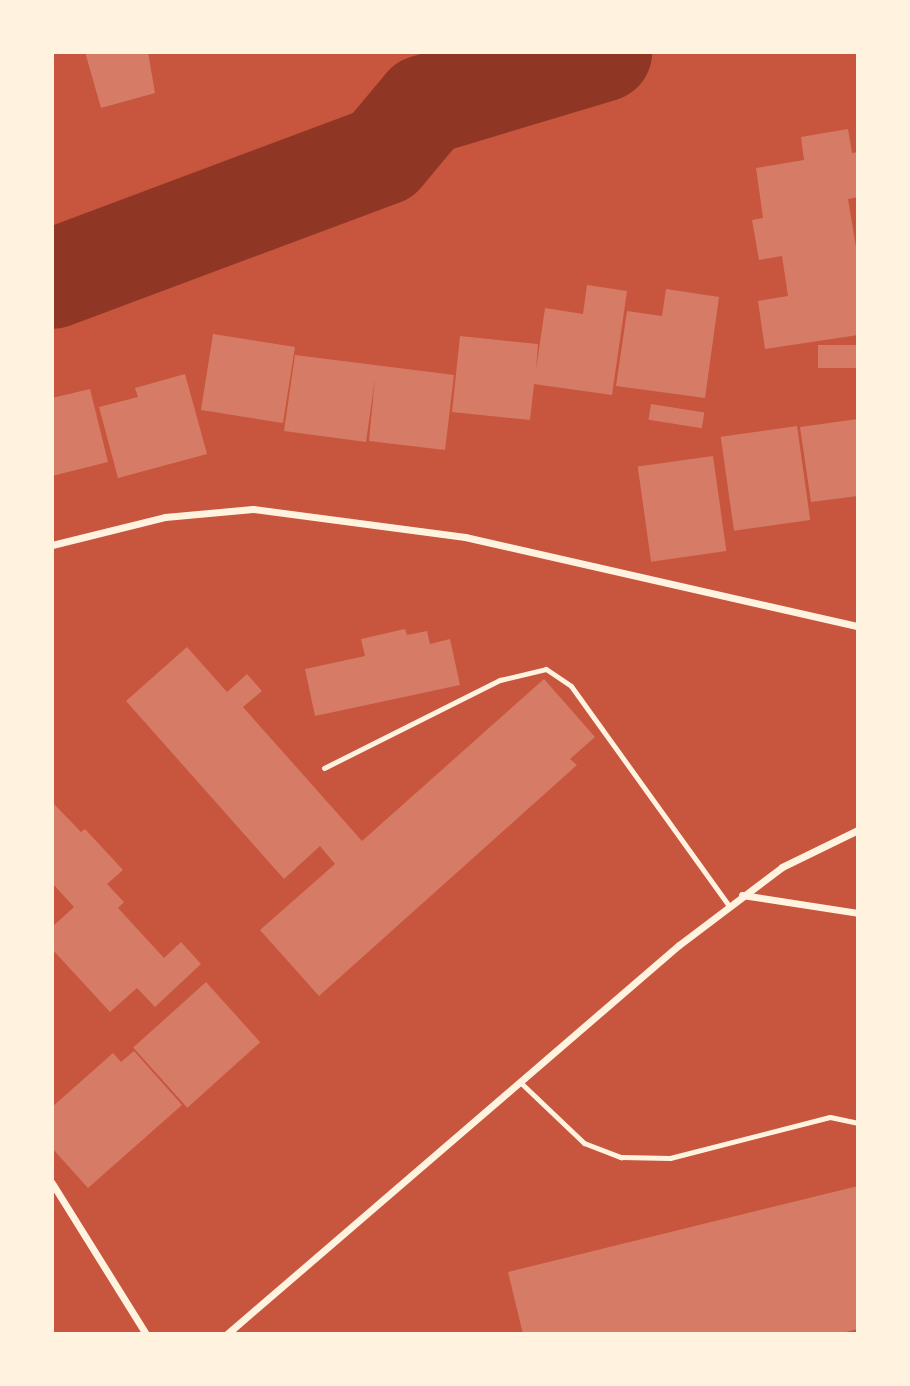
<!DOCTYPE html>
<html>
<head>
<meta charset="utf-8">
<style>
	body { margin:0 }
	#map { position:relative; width:910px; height:1386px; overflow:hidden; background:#c8553d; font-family:Literata,serif }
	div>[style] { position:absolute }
	.river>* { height:100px; margin:-50px; padding:0 50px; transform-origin:50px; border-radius:50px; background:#8f3625 }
	.building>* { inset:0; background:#d67c66; transform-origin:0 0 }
	.service>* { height:5px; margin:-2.5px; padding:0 2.5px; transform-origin:2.5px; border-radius:2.5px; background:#fff3e0 }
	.minor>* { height:7px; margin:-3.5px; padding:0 3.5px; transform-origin:3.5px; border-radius:3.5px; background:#fff3e0 }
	span { translate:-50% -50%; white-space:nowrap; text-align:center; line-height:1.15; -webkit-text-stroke:5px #fff3e0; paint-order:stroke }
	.frame { position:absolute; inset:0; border:54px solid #fff3e0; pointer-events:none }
</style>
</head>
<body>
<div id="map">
	<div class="river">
		<div style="left:52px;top:279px;width:353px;rotate:-20.5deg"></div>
		<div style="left:383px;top:155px;width:65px;rotate:-50deg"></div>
		<div style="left:425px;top:105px;width:185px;rotate:-16.7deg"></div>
	</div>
	<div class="building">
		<div style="clip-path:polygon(85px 52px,148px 52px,155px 93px,101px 108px)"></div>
		<div style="clip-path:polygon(848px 129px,852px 153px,858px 152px,858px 197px,848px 199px,858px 259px,858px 335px,765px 349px,758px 301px,788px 296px,782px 256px,759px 260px,752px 220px,763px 218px,756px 168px,804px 160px,801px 137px)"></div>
		<div style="clip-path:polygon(587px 285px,627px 291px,612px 395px,534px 384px,530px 420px,452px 412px,460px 336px,538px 344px,536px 370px,545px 308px,583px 314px)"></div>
		<div style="clip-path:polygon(666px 289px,719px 297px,705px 398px,616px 386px,627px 311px,662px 316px)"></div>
		<div style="left:213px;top:334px;width:83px;height:77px;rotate:9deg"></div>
		<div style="left:858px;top:345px;width:23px;height:40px;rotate:90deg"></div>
		<div style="clip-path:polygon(295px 355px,454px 375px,445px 450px,369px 441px,375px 378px,366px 442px,284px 431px)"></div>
		<div style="clip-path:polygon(185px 374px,207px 454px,118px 478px,99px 407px,138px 397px,135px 388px)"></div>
		<div style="clip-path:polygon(90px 389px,108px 462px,52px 476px,52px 398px)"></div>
		<div style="left:651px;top:404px;width:54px;height:16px;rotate:9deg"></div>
		<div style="clip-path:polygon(858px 419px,858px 496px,811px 502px,800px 427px)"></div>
		<div style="left:797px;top:426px;width:95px;height:77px;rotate:82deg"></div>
		<div style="left:713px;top:456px;width:96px;height:76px;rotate:82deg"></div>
		<div style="clip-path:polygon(405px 629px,407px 635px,427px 631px,430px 644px,450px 639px,460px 685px,315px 716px,305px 669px,365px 656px,361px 639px)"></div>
		<div style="clip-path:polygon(187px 647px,227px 692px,247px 674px,262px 691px,243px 707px,362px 841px,544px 679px,595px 737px,570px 759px,577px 765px,319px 996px,260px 930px,335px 864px,320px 846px,284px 879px,126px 701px)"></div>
		<div style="clip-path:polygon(52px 802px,81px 832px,85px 829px,123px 870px,107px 884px,124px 902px,118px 908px,164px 958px,181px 942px,201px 964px,155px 1007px,137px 988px,110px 1012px,52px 949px,52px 927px,74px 907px,52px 883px)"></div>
		<div style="left:206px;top:982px;width:81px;height:98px;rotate:48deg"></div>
		<div style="clip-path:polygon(134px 1051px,182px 1105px,88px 1188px,52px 1148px,52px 1107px,113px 1053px,121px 1062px)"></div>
		<div style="clip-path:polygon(858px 1186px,858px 1329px,838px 1334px,523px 1334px,508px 1272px)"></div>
	</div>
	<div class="service">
		<div style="left:324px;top:768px;width:197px;rotate:-26.6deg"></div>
		<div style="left:500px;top:680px;width:47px;rotate:-13.4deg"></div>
		<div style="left:546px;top:669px;width:30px;rotate:34deg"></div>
		<div style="left:571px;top:686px;width:271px;rotate:54.3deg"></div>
		<div style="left:521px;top:1083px;width:87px;rotate:43.6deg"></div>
		<div style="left:584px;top:1143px;width:40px;rotate:21deg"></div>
		<div style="left:621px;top:1157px;width:49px;rotate:1.2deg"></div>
		<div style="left:670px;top:1158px;width:165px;rotate:-14.4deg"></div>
		<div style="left:830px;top:1117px;width:29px;rotate:12deg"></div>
	</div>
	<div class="minor">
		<div style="left:52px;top:545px;width:116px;rotate:-13.9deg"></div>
		<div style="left:165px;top:517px;width:88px;rotate:-5.2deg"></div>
		<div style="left:253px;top:509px;width:214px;rotate:7.5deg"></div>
		<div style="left:465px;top:537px;width:403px;rotate:12.8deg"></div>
		<div style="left:742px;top:895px;width:117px;rotate:8.8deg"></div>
		<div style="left:52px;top:1183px;width:178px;rotate:58.1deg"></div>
		<div style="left:227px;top:1334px;width:596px;rotate:-40.72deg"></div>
		<div style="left:679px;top:945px;width:129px;rotate:-37.1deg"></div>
		<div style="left:782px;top:867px;width:85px;rotate:-26deg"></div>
	</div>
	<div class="frame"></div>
</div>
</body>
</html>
